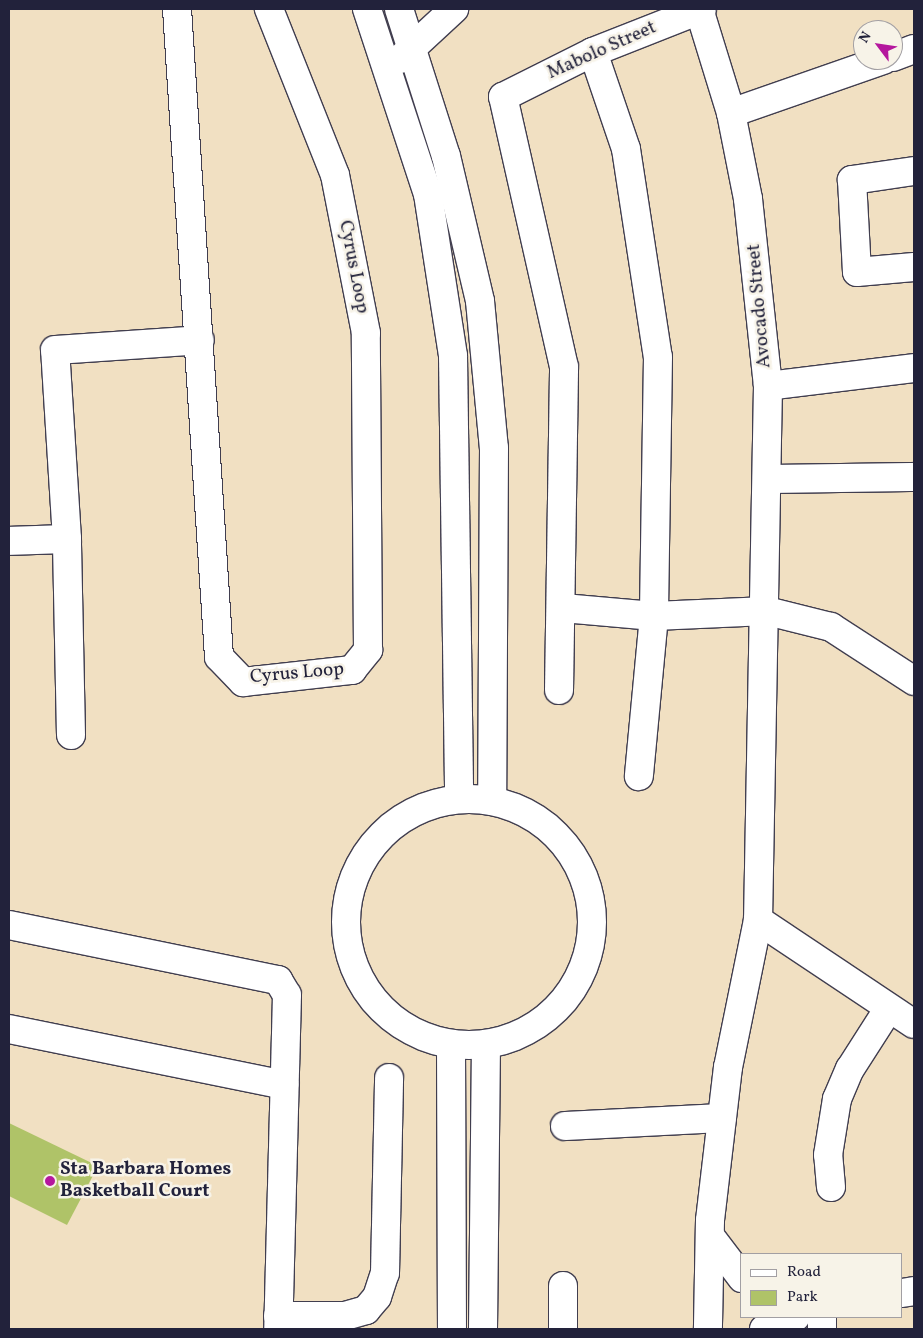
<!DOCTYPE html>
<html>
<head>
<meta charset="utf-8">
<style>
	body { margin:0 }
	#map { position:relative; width:923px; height:1338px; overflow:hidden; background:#f1e0c2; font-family:Vollkorn,serif }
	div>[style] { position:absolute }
	.green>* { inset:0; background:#afc368 }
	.roads { filter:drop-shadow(1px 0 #413e4f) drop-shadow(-1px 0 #413e4f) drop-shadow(0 1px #413e4f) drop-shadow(0 -1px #413e4f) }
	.minor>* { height:28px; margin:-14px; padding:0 14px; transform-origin:14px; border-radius:14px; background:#fff }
	.minor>.ring { margin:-14px; padding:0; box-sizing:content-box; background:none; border:28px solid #fff; border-radius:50% }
	.dots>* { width:14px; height:14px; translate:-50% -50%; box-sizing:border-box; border:2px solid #f7f3e8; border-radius:50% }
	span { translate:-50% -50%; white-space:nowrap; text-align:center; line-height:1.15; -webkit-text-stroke:5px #f7f3e8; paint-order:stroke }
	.street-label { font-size:19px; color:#22223b }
	.poi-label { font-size:19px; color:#22223b; font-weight:700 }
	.left { translate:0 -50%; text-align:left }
	.frame { position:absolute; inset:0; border:10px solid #22223b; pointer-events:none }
	.legend { position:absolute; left:740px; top:1253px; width:162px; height:65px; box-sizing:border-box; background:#f7f3e8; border:1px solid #a29fa3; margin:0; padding:6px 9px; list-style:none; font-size:15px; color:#22223b }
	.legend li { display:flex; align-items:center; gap:10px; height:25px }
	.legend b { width:25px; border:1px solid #a29fa3 }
	.north { position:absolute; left:853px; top:20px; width:50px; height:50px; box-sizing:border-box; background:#f7f3e8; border:1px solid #a29fa3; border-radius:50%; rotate:301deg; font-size:14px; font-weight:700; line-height:20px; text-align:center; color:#22223b }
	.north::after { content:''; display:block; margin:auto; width:18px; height:22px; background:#b5179e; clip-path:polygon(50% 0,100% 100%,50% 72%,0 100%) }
</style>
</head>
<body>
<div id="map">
	<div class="green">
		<div style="clip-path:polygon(9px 1123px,98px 1166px,67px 1225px,9px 1196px)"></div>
	</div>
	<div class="roads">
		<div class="minor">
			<div style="left:177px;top:9px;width:649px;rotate:86.29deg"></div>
			<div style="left:219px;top:657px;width:35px;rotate:46deg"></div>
			<div style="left:243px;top:682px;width:110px;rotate:-6.3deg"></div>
			<div style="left:352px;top:670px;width:26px;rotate:-51deg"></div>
			<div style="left:368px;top:650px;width:317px;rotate:-90.4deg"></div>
			<div style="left:366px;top:333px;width:161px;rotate:-101.1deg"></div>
			<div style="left:335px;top:175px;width:179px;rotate:-111.7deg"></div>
			<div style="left:367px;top:9px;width:195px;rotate:71.8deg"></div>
			<div style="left:428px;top:194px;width:164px;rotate:81.2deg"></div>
			<div style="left:453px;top:356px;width:443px;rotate:89.2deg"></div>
			<div style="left:399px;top:9px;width:154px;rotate:72.3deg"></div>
			<div style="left:446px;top:156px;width:149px;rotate:76.8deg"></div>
			<div style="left:480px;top:301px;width:148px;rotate:84.6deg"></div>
			<div style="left:494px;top:448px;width:353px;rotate:90.3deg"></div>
			<div style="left:699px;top:9px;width:109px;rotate:72.9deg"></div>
			<div style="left:731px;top:113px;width:88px;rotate:78.8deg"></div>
			<div style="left:748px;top:199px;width:188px;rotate:83.9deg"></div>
			<div style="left:768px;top:386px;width:534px;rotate:91.07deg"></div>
			<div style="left:758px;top:920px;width:150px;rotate:101.5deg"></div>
			<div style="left:728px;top:1067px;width:154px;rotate:96.7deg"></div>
			<div style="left:710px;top:1220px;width:109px;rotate:91.1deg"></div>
			<div style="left:593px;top:52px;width:102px;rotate:71.2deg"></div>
			<div style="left:626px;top:149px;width:210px;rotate:81.3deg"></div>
			<div style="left:658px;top:357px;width:259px;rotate:90.9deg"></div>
			<div style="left:654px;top:616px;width:161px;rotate:95.4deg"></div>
			<div style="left:893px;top:57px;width:22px;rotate:-21deg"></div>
			<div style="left:400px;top:59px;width:74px;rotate:-42.8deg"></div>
			<div style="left:731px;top:113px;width:161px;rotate:-19.2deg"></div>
			<div style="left:914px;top:171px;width:63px;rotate:171.7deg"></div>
			<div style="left:852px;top:180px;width:92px;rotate:86.9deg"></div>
			<div style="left:857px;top:272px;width:57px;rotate:-5deg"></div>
			<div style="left:768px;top:386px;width:147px;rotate:-7deg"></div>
			<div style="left:767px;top:479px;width:147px;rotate:-0.8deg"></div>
			<div style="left:9px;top:541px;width:58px;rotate:-2deg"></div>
			<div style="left:563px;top:608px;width:91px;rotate:5deg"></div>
			<div style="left:654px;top:616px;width:113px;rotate:-2.5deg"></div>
			<div style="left:767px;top:611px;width:66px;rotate:14deg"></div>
			<div style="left:831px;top:627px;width:99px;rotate:33deg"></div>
			<div style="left:559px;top:690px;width:323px;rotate:-89.1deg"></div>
			<div style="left:564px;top:367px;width:277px;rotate:-102.7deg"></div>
			<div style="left:503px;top:97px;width:101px;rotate:-26.6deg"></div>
			<div style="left:593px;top:52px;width:117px;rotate:-21.5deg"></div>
			<div style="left:71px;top:735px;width:196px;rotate:-91.2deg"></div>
			<div style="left:67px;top:539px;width:189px;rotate:-93.6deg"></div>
			<div style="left:55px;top:350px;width:145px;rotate:-3.9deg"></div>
			<div class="ring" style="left:346px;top:799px;width:218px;height:218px"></div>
			<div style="left:758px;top:920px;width:187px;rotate:33.7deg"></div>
			<div style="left:9px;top:925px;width:275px;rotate:11.6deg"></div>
			<div style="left:278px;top:980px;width:17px;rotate:59deg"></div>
			<div style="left:287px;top:995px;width:334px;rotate:91.5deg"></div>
			<div style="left:9px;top:1029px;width:281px;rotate:11.5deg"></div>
			<div style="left:451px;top:1045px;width:284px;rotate:89.8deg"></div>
			<div style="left:565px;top:1126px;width:157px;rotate:-2.9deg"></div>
			<div style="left:831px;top:1187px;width:32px;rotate:-95deg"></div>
			<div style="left:828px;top:1155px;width:57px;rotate:-80.9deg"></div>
			<div style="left:837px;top:1099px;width:33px;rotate:-67deg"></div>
			<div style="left:850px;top:1069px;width:72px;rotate:-57.4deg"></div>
			<div style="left:710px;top:1236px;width:53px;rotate:52.7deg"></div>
			<div style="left:563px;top:1286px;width:43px;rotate:90deg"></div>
			<div style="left:902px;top:1293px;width:12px;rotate:-9deg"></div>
			<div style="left:278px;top:1316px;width:67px"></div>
			<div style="left:345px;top:1316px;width:22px;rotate:-16deg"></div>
			<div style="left:366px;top:1310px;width:17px;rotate:-50deg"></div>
			<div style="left:377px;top:1297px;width:25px;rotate:-72deg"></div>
			<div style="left:385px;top:1273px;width:195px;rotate:-88.8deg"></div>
			<div style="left:822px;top:1317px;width:12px;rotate:90deg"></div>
			<div style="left:483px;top:1329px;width:284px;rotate:-89.4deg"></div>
			<div style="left:764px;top:1329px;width:34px;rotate:-21deg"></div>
		</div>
	</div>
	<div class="dots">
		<div style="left:50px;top:1181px;background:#b5179e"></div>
	</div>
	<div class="street-label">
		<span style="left:602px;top:51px;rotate:-24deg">Mabolo Street</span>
		<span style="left:353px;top:267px;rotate:79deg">Cyrus Loop</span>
		<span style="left:760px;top:306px;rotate:-95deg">Avocado Street</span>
		<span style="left:297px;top:674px;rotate:-5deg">Cyrus Loop</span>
	</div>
	<div class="poi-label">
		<span class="left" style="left:60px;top:1181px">Sta Barbara Homes<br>Basketball Court</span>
	</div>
	<div class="frame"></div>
	<ul class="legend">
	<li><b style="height:6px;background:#fff"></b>Road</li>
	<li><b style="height:14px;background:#afc368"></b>Park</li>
	</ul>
	<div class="north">N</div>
</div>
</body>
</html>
